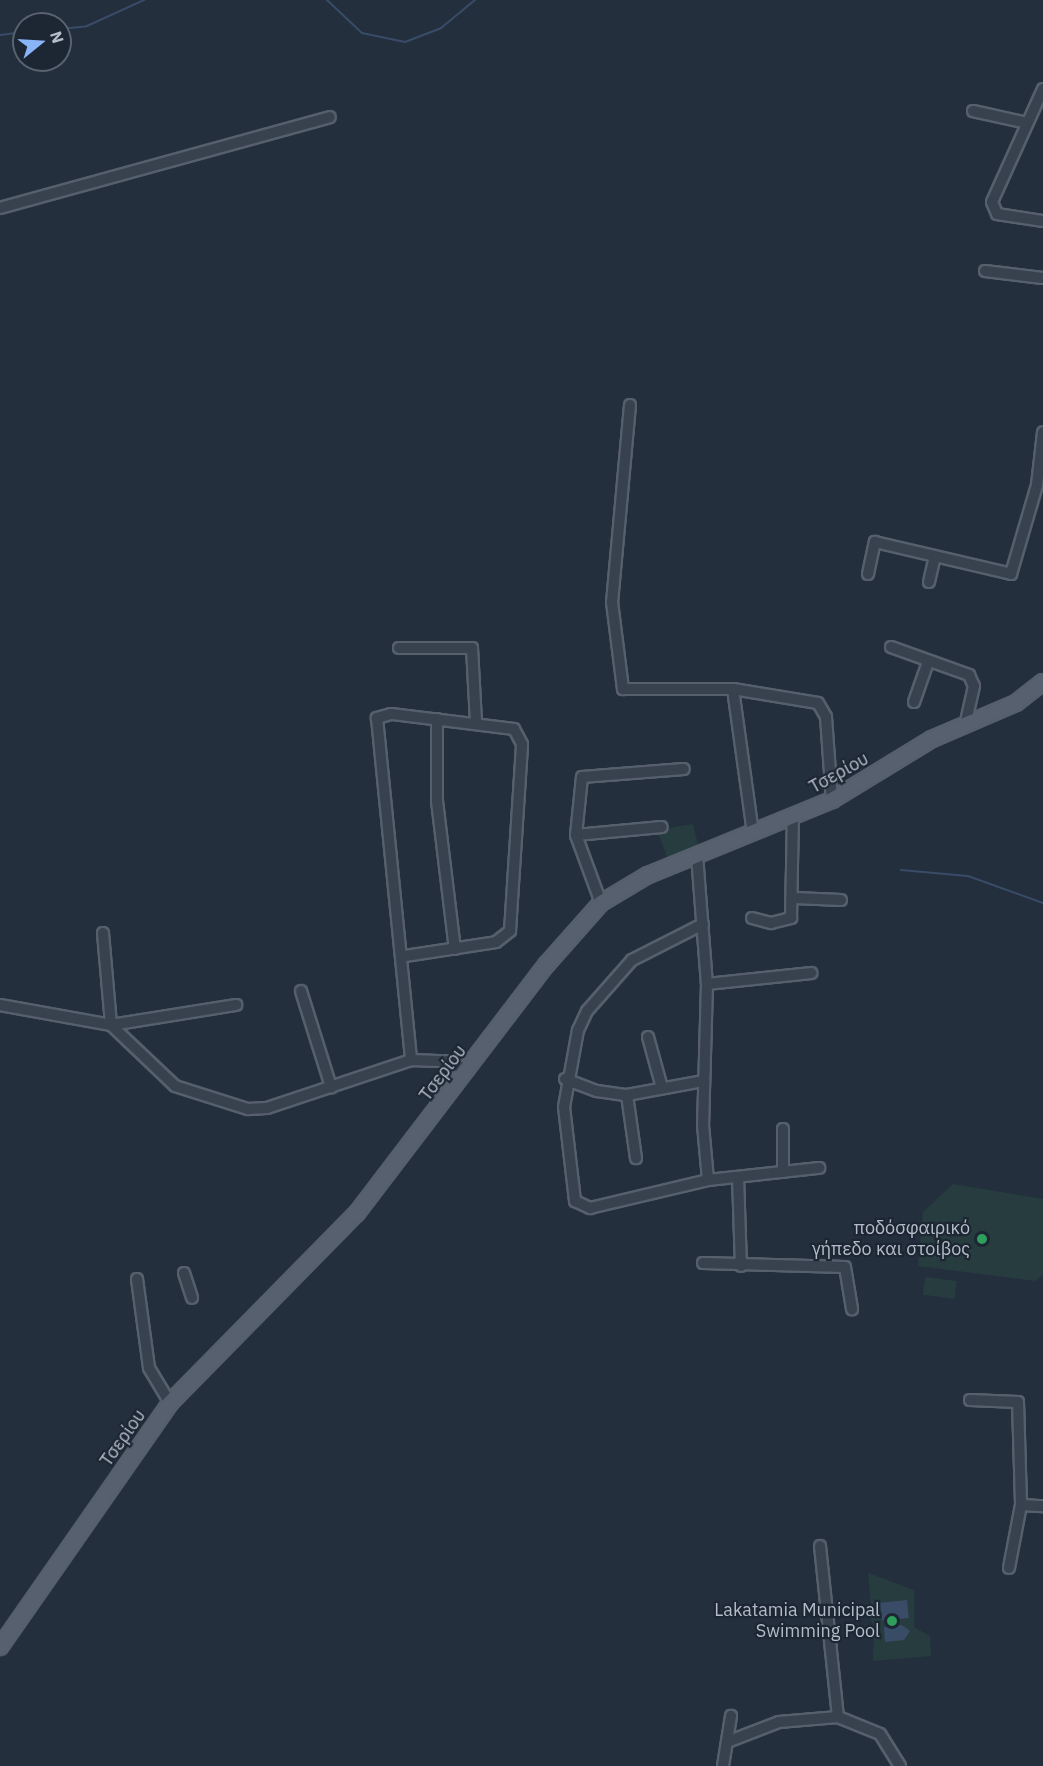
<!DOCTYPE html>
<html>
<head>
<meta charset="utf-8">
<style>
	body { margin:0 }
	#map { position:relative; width:1043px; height:1766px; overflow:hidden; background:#242f3e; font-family:"IBM Plex Sans",sans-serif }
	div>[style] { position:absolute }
	.green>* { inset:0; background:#263c3f; transform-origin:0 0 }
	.water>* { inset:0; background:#394c67; transform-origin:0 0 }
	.stream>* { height:2px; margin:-1px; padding:0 1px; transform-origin:1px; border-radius:1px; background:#394c67 }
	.roads { filter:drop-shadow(2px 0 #565f6c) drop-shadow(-2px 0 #565f6c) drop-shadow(0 2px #565f6c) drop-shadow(0 -2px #565f6c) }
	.minor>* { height:10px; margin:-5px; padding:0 5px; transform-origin:5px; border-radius:5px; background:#38414e }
	.major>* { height:14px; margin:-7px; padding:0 7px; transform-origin:7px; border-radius:7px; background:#56606e }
	.dots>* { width:16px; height:16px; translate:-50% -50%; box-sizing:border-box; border:3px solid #1d2633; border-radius:50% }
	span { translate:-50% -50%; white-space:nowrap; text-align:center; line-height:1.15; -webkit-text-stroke:4.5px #1d2633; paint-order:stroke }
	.street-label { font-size:18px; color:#b4bcc9 }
	.poi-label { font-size:18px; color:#b4bcc9 }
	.right { translate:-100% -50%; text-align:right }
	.north { position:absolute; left:12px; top:12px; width:60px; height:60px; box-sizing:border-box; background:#1d2633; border:2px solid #59626f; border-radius:50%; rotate:72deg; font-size:16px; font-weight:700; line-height:24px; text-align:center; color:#b4bcc9 }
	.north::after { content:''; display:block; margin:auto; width:21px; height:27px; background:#8ab4f8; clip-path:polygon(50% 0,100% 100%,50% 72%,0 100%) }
</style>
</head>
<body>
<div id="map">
	<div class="green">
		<div style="clip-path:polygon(693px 824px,699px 849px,669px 862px,657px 830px)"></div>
		<div style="clip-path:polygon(953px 1184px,1043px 1199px,1043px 1275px,1035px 1281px,918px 1266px,923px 1212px)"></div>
		<div style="left:925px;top:1277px;width:32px;height:18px;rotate:7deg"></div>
		<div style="clip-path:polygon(868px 1573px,914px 1590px,914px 1627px,930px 1636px,931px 1656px,873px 1661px,874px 1627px,866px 1607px,871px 1606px)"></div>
	</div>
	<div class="water">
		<div style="left:907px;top:1600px;width:18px;height:27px;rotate:84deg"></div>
		<div style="clip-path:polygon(902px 1625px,910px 1631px,904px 1640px,885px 1642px,884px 1627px)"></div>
	</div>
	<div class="stream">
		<div style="left:327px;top:0;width:48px;rotate:43.3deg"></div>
		<div style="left:362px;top:33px;width:44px;rotate:11.8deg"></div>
		<div style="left:405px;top:42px;width:39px;rotate:-21deg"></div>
		<div style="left:441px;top:28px;width:44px;rotate:-39.5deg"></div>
		<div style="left:60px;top:29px;width:27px;rotate:-6deg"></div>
		<div style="left:87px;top:26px;width:63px;rotate:-24.5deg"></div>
		<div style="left:0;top:35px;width:24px;rotate:-7deg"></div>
		<div style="left:901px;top:870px;width:67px;rotate:5.1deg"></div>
		<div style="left:968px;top:876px;width:80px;rotate:19.8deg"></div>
	</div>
	<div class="roads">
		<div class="minor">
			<div style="left:1043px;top:89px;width:124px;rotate:114.3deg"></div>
			<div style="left:992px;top:202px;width:13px;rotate:67deg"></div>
			<div style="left:997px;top:214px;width:47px;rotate:8.7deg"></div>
			<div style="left:973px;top:111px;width:55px;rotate:12.5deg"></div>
			<div style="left:0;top:208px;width:342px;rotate:-15.4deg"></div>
			<div style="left:985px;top:271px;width:58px;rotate:6.9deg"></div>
			<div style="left:630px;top:405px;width:198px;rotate:95.2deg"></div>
			<div style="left:612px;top:602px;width:88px;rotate:82.8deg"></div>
			<div style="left:623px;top:689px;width:110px"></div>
			<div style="left:733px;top:689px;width:86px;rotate:9.4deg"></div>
			<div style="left:818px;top:703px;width:16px;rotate:60deg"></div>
			<div style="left:826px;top:717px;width:83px;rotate:85.9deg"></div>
			<div style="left:868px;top:574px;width:33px;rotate:-78deg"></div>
			<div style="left:875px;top:542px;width:140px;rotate:13.2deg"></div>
			<div style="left:1011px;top:574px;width:93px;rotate:-73.7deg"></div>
			<div style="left:1037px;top:485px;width:53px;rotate:-83.5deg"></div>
			<div style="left:929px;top:582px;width:26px;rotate:-77deg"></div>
			<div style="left:891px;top:647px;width:83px;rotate:19.7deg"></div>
			<div style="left:969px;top:675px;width:12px;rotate:66deg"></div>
			<div style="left:974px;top:686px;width:41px;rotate:102.7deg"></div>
			<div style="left:399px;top:648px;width:73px"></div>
			<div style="left:472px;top:648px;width:75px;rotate:86.9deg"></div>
			<div style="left:733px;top:689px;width:146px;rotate:82.1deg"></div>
			<div style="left:914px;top:702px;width:42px;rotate:-70.7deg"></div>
			<div style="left:437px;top:719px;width:82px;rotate:90deg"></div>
			<div style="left:437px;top:801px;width:149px;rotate:83.1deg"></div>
			<div style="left:576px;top:835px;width:86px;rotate:-5.3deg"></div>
			<div style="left:697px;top:855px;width:129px;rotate:85.6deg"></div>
			<div style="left:707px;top:984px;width:141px;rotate:91.6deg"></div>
			<div style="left:703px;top:1125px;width:55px;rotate:84.8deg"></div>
			<div style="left:795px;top:898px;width:46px;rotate:2.5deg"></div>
			<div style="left:601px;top:903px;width:72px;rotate:-110.2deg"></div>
			<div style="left:576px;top:835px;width:58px;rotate:-84.1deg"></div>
			<div style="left:582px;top:777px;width:102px;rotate:-4.5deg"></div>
			<div style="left:752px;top:918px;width:20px;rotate:15deg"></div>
			<div style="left:771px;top:923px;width:21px;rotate:-14deg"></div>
			<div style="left:791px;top:918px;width:100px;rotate:-88.9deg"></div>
			<div style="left:703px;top:924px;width:80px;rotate:153.1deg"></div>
			<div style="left:632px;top:960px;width:68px;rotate:131.4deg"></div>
			<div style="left:587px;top:1011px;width:21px;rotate:115deg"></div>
			<div style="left:578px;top:1030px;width:78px;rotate:100.3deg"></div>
			<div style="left:564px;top:1107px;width:95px;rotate:83.3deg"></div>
			<div style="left:575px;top:1201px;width:17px;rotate:25deg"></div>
			<div style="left:590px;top:1208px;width:121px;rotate:-13.3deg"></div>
			<div style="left:708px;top:1180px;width:112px;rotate:-6.2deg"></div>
			<div style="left:103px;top:933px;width:92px;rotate:85deg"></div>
			<div style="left:111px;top:1025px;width:88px;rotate:43.6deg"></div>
			<div style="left:175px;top:1086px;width:77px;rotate:17.5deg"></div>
			<div style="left:248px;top:1109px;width:19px;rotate:-3deg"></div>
			<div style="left:267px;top:1108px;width:152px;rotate:-18.4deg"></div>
			<div style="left:411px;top:1060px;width:34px;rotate:2deg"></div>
			<div style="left:445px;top:1061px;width:25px;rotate:21deg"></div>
			<div style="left:405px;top:956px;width:92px;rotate:-8.7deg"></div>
			<div style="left:496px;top:942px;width:18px;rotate:-38deg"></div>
			<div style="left:510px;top:931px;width:187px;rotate:-86.3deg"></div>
			<div style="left:522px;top:744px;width:17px;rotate:-118deg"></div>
			<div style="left:514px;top:729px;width:124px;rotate:-173deg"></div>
			<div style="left:391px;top:714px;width:15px;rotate:164deg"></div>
			<div style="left:377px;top:718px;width:344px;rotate:84.3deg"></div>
			<div style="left:707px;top:984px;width:105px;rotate:-6deg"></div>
			<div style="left:301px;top:991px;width:101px;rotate:72.6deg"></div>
			<div style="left:0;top:1005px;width:113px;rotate:10.2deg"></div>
			<div style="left:111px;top:1025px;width:127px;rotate:-9.1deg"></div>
			<div style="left:648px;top:1037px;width:53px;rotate:74.6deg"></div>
			<div style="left:565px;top:1079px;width:34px;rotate:21deg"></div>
			<div style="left:597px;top:1091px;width:30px;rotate:8deg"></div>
			<div style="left:627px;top:1095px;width:77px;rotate:-10.4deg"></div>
			<div style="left:627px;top:1095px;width:64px;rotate:81.9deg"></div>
			<div style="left:783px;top:1129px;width:43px;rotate:90deg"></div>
			<div style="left:738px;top:1177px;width:89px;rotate:88.1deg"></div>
			<div style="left:703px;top:1263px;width:142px;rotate:1.6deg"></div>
			<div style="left:845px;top:1267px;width:43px;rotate:80.5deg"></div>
			<div style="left:184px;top:1273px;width:26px;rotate:72deg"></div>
			<div style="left:137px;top:1279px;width:90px;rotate:82.3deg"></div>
			<div style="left:149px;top:1368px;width:41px;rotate:59deg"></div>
			<div style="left:970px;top:1400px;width:48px;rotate:2.4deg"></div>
			<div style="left:1018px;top:1402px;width:103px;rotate:88.3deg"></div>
			<div style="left:1021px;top:1505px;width:64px;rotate:100.8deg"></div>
			<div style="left:1021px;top:1505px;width:22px;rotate:3deg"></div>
			<div style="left:820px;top:1546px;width:172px;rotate:84deg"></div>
			<div style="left:727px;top:1742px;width:56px;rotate:-21deg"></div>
			<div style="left:779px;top:1722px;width:59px;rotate:-4.8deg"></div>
			<div style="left:838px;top:1717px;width:45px;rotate:22deg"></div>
			<div style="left:880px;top:1734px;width:38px;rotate:58deg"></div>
			<div style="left:723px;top:1766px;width:51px;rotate:-80.9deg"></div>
		</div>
		<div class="major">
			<div style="left:0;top:1647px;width:297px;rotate:-55.1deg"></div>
			<div style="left:170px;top:1403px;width:267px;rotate:-45.5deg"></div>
			<div style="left:357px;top:1213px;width:313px;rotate:-52.7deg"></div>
			<div style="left:547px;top:964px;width:81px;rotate:-48.5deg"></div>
			<div style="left:601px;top:903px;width:55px;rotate:-30.8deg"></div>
			<div style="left:648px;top:875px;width:199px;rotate:-22.2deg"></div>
			<div style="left:832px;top:800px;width:117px;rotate:-31.4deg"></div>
			<div style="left:932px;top:739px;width:91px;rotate:-23.2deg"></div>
			<div style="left:1016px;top:703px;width:34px;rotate:-38deg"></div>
		</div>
	</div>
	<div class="dots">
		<div style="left:982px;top:1239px;background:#2e9e5b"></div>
		<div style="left:892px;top:1621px;background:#2e9e5b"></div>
	</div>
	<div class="street-label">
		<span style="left:839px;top:773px;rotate:-29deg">Τσερίου</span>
		<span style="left:443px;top:1073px;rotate:-53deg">Τσερίου</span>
		<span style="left:123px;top:1438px;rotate:-55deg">Τσερίου</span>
	</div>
	<div class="poi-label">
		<span class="right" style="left:970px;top:1239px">ποδόσφαιρικό<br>γήπεδο και στοίβος</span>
		<span class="right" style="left:880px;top:1621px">Lakatamia Municipal<br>Swimming Pool</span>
	</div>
	<div class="north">N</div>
</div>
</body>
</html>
